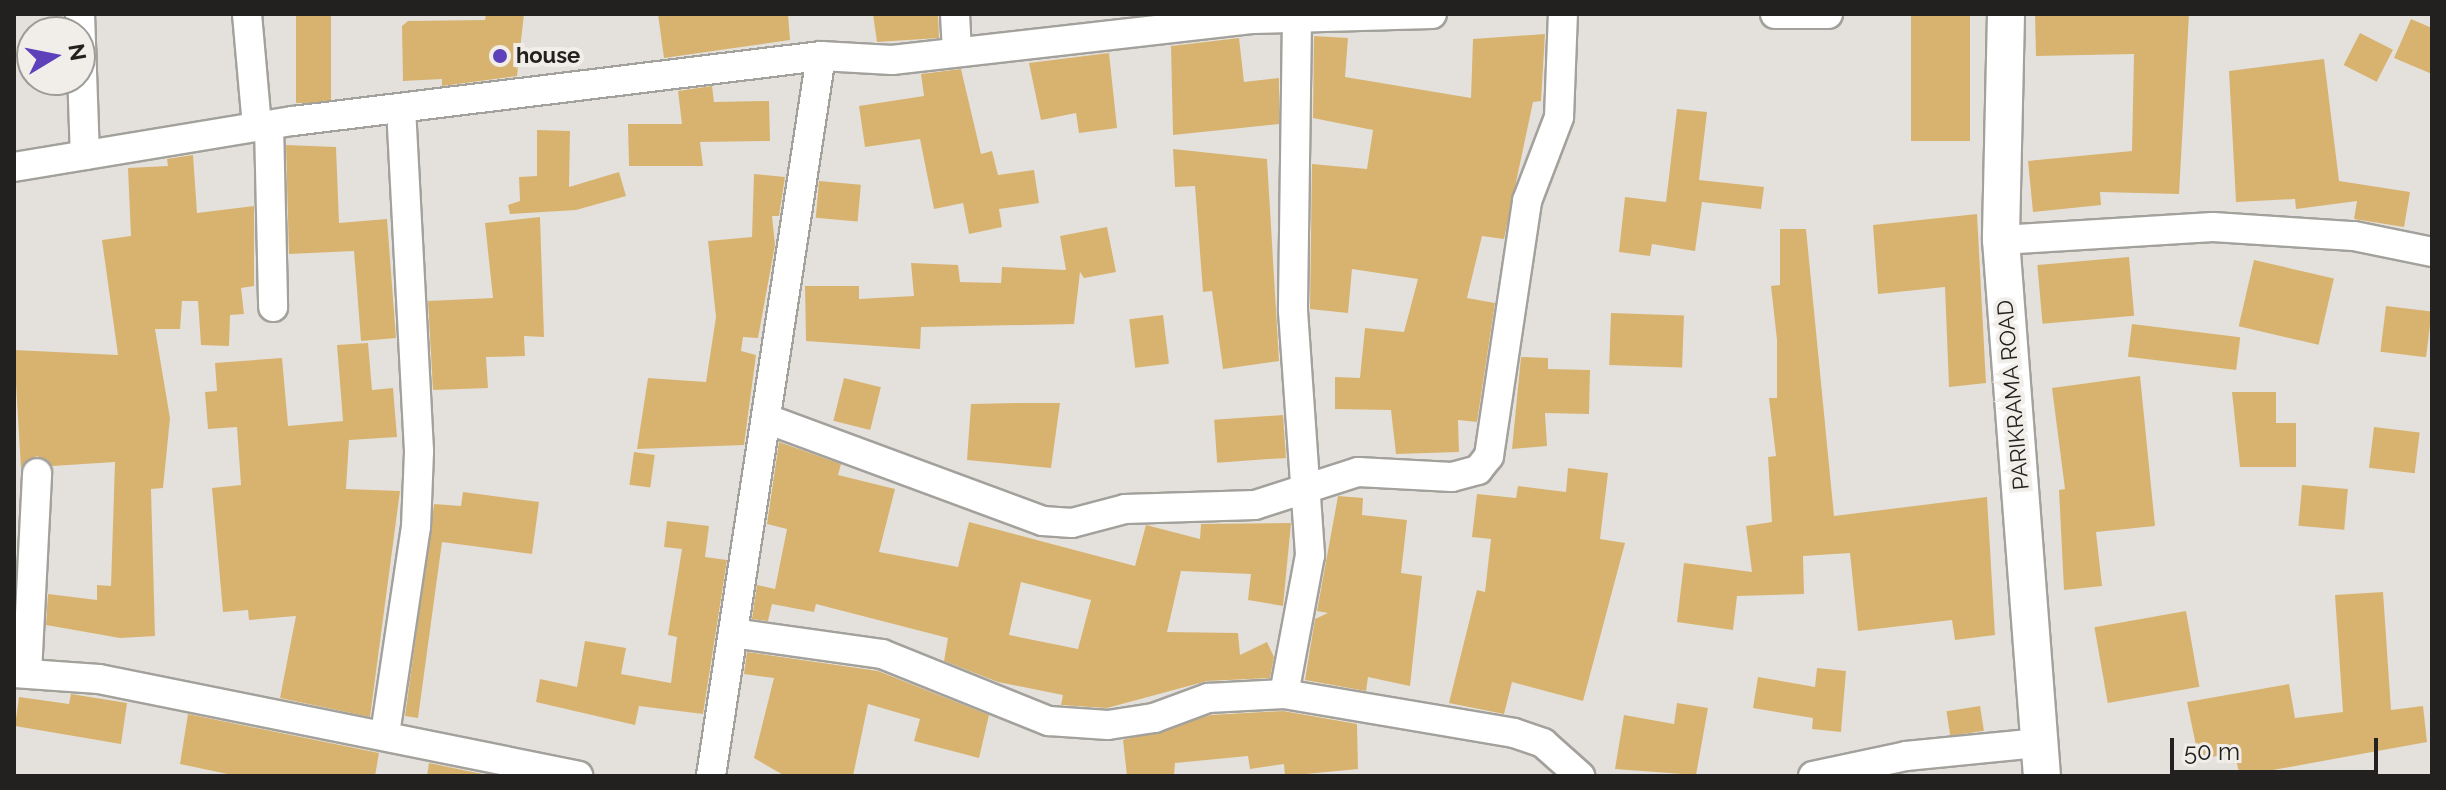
<!DOCTYPE html>
<html>
<head>
<meta charset="utf-8">
<style>
	body { margin:0 }
	#map { position:relative; width:2446px; height:790px; overflow:hidden; background:#e4e1dc; font-family:Raleway,sans-serif }
	div>[style] { position:absolute }
	.building>* { inset:0; background:#d8b370; transform-origin:0 0 }
	.roads { filter:drop-shadow(2px 0 #a3a19c) drop-shadow(-2px 0 #a3a19c) drop-shadow(0 2px #a3a19c) drop-shadow(0 -2px #a3a19c) }
	.minor>* { height:28px; margin:-14px; padding:0 14px; transform-origin:14px; border-radius:14px; background:#fff }
	.major>* { height:36px; margin:-18px; padding:0 18px; transform-origin:18px; border-radius:18px; background:#fff }
	.dots>* { width:22px; height:22px; translate:-50% -50%; box-sizing:border-box; border:4px solid #f1eee9; border-radius:50% }
	span { translate:-50% -50%; white-space:nowrap; text-align:center; line-height:1.15; -webkit-text-stroke:8px #f1eee9; paint-order:stroke }
	.poi-label { font-size:22px; color:#22211f; font-weight:700 }
	.left { translate:0 -50%; text-align:left }
	.street-label { font-size:22px; color:#22211f }
	.frame { position:absolute; inset:0; border:16px solid #22211f; pointer-events:none }
	.north { position:absolute; left:16px; top:16px; width:80px; height:80px; box-sizing:border-box; background:#f1eee9; border:2px solid #9e9c98; border-radius:50%; rotate:80deg; font-size:22px; font-weight:700; line-height:32px; text-align:center; color:#22211f }
	.north::after { content:''; display:block; margin:auto; width:28px; height:36px; background:#5d41ba; clip-path:polygon(50% 0,100% 100%,50% 72%,0 100%) }
	.scale { position:absolute; left:2170px; top:738px; width:208px; height:36px; box-sizing:border-box; border:4px solid #22211f; border-top:0; padding-left:10px; font-size:24px; line-height:28px; white-space:nowrap; color:#22211f; -webkit-text-stroke:6px #f1eee9; paint-order:stroke }
</style>
</head>
<body>
<div id="map">
	<div class="building">
		<div style="left:296px;top:14px;width:35px;height:89px"></div>
		<div style="clip-path:polygon(486px 14px,524px 14px,517px 76px,442px 86px,442px 79px,403px 81px,402px 26px,408px 21px,485px 20px)"></div>
		<div style="clip-path:polygon(658px 14px,788px 14px,790px 40px,664px 58px)"></div>
		<div style="clip-path:polygon(873px 14px,938px 14px,939px 38px,877px 42px)"></div>
		<div style="clip-path:polygon(2035px 14px,2189px 14px,2179px 194px,2100px 192px,2101px 205px,2033px 212px,2028px 161px,2132px 151px,2134px 54px,2036px 56px)"></div>
		<div style="left:1911px;top:16px;width:59px;height:125px"></div>
		<div style="clip-path:polygon(2411px 19px,2432px 28px,2432px 74px,2394px 58px)"></div>
		<div style="left:2360px;top:33px;width:37px;height:36px;rotate:27deg"></div>
		<div style="clip-path:polygon(1545px 34px,1541px 101px,1533px 102px,1504px 239px,1482px 236px,1467px 298px,1495px 303px,1477px 422px,1458px 420px,1459px 452px,1396px 454px,1391px 410px,1335px 409px,1335px 377px,1360px 378px,1365px 328px,1404px 332px,1418px 279px,1352px 269px,1348px 313px,1310px 309px,1312px 164px,1367px 169px,1373px 130px,1313px 118px,1314px 36px,1348px 38px,1345px 77px,1471px 98px,1473px 39px)"></div>
		<div style="clip-path:polygon(1239px 38px,1244px 82px,1279px 78px,1279px 124px,1173px 135px,1171px 46px)"></div>
		<div style="clip-path:polygon(1109px 53px,1117px 128px,1079px 133px,1076px 113px,1041px 120px,1029px 63px)"></div>
		<div style="clip-path:polygon(2324px 59px,2339px 181px,2410px 192px,2404px 227px,2354px 219px,2357px 201px,2296px 209px,2295px 199px,2236px 202px,2229px 71px)"></div>
		<div style="clip-path:polygon(961px 69px,981px 154px,992px 151px,998px 175px,1034px 170px,1039px 203px,999px 209px,1002px 227px,969px 234px,963px 203px,934px 209px,920px 139px,865px 147px,859px 106px,924px 96px,921px 74px)"></div>
		<div style="clip-path:polygon(712px 86px,714px 102px,769px 101px,770px 141px,700px 142px,703px 166px,629px 166px,628px 124px,682px 124px,678px 91px)"></div>
		<div style="clip-path:polygon(1677px 109px,1707px 112px,1699px 180px,1764px 187px,1761px 209px,1702px 202px,1695px 251px,1652px 244px,1650px 256px,1619px 252px,1625px 197px,1666px 202px)"></div>
		<div style="clip-path:polygon(537px 130px,570px 131px,569px 187px,619px 172px,626px 196px,576px 210px,510px 214px,508px 205px,520px 201px,519px 177px,537px 176px)"></div>
		<div style="clip-path:polygon(286px 145px,336px 147px,339px 223px,387px 219px,396px 338px,361px 341px,354px 251px,289px 254px)"></div>
		<div style="clip-path:polygon(1173px 149px,1267px 159px,1279px 361px,1223px 369px,1212px 291px,1203px 292px,1195px 186px,1175px 187px)"></div>
		<div style="clip-path:polygon(193px 155px,197px 213px,254px 206px,254px 286px,241px 288px,244px 314px,230px 315px,229px 346px,201px 345px,198px 301px,182px 301px,180px 329px,155px 329px,170px 418px,163px 488px,151px 489px,155px 636px,120px 638px,46px 625px,48px 594px,97px 600px,97px 585px,111px 586px,115px 462px,52px 466px,37px 456px,21px 468px,14px 350px,118px 355px,102px 240px,131px 236px,128px 168px,168px 166px,167px 159px)"></div>
		<div style="clip-path:polygon(754px 174px,785px 177px,779px 216px,772px 216px,775px 245px,758px 338px,743px 337px,741px 351px,756px 355px,744px 445px,637px 449px,648px 378px,706px 382px,716px 317px,708px 241px,752px 237px)"></div>
		<div style="left:819px;top:181px;width:42px;height:37px;rotate:5deg"></div>
		<div style="clip-path:polygon(1977px 214px,1986px 383px,1949px 387px,1945px 287px,1878px 294px,1873px 225px)"></div>
		<div style="clip-path:polygon(540px 217px,544px 337px,524px 336px,525px 356px,486px 357px,488px 388px,433px 390px,428px 301px,493px 298px,485px 223px)"></div>
		<div style="clip-path:polygon(1107px 227px,1116px 272px,1084px 278px,1080px 272px,1074px 324px,921px 327px,920px 349px,806px 341px,805px 286px,859px 286px,859px 299px,914px 296px,911px 263px,958px 265px,960px 282px,1001px 283px,1002px 267px,1066px 270px,1060px 236px)"></div>
		<div style="clip-path:polygon(1780px 229px,1806px 229px,1834px 516px,1987px 497px,1995px 635px,1955px 640px,1952px 620px,1858px 631px,1850px 553px,1803px 556px,1804px 594px,1737px 596px,1733px 630px,1677px 622px,1684px 563px,1752px 572px,1746px 526px,1772px 522px,1768px 457px,1776px 456px,1769px 398px,1777px 398px,1777px 340px,1771px 286px,1780px 285px)"></div>
		<div style="left:2129px;top:257px;width:59px;height:92px;rotate:85deg"></div>
		<div style="left:2254px;top:260px;width:82px;height:68px;rotate:13deg"></div>
		<div style="left:2386px;top:306px;width:46px;height:46px;rotate:7deg"></div>
		<div style="left:1611px;top:313px;width:73px;height:52px;rotate:2deg"></div>
		<div style="left:1163px;top:315px;width:49px;height:34px;rotate:83deg"></div>
		<div style="left:2132px;top:324px;width:109px;height:33px;rotate:7deg"></div>
		<div style="clip-path:polygon(368px 343px,372px 390px,393px 388px,397px 437px,349px 440px,346px 489px,400px 491px,370px 717px,280px 698px,296px 616px,249px 620px,248px 610px,223px 612px,212px 488px,241px 485px,237px 427px,208px 429px,205px 392px,217px 391px,215px 363px,282px 358px,288px 426px,343px 421px,337px 345px)"></div>
		<div style="clip-path:polygon(1521px 357px,1548px 358px,1548px 369px,1590px 370px,1589px 414px,1545px 413px,1547px 446px,1512px 449px)"></div>
		<div style="clip-path:polygon(2140px 376px,2155px 526px,2096px 532px,2102px 586px,2064px 590px,2059px 490px,2065px 489px,2052px 388px)"></div>
		<div style="left:844px;top:378px;width:38px;height:44px;rotate:14deg"></div>
		<div style="clip-path:polygon(2232px 392px,2276px 392px,2276px 423px,2296px 423px,2296px 467px,2240px 467px)"></div>
		<div style="clip-path:polygon(1021px 403px,1060px 403px,1051px 468px,967px 460px,971px 404px)"></div>
		<div style="left:1283px;top:415px;width:43px;height:69px;rotate:86deg"></div>
		<div style="left:2374px;top:427px;width:46px;height:41px;rotate:7deg"></div>
		<div style="clip-path:polygon(evenodd,779px 442px,841px 464px,838px 475px,895px 489px,879px 552px,958px 567px,969px 522px,1135px 566px,1146px 525px,1200px 539px,1201px 524px,1291px 523px,1283px 606px,1248px 600px,1251px 574px,1181px 571px,1167px 632px,1238px 633px,1240px 655px,1267px 642px,1274px 657px,1270px 678px,1207px 681px,1107px 708px,1061px 705px,1063px 695px,998px 682px,944px 661px,948px 638px,816px 604px,814px 612px,772px 604px,768px 621px,752px 619px,757px 585px,775px 589px,787px 529px,767px 524px,779px 442px,1021px 582px,1091px 600px,1078px 649px,1009px 635px,1021px 582px)"></div>
		<div style="left:634px;top:452px;width:21px;height:33px;rotate:8deg"></div>
		<div style="clip-path:polygon(1568px 468px,1608px 473px,1600px 539px,1625px 543px,1583px 701px,1512px 682px,1504px 714px,1449px 703px,1477px 590px,1485px 592px,1491px 539px,1472px 537px,1477px 494px,1516px 498px,1518px 486px,1566px 492px)"></div>
		<div style="left:2302px;top:485px;width:46px;height:41px;rotate:5deg"></div>
		<div style="clip-path:polygon(463px 492px,539px 502px,532px 554px,442px 542px,418px 718px,405px 716px,434px 504px,461px 506px)"></div>
		<div style="clip-path:polygon(1338px 496px,1363px 498px,1362px 515px,1407px 520px,1401px 573px,1422px 576px,1410px 686px,1368px 677px,1366px 691px,1305px 680px,1315px 619px,1328px 613px,1317px 611px)"></div>
		<div style="clip-path:polygon(667px 521px,709px 526px,705px 557px,727px 560px,703px 714px,639px 706px,635px 725px,536px 702px,540px 679px,577px 687px,585px 641px,626px 648px,621px 674px,671px 683px,677px 637px,668px 635px,682px 549px,664px 547px)"></div>
		<div style="clip-path:polygon(2383px 592px,2391px 710px,2423px 706px,2427px 742px,2240px 776px,2234px 752px,2199px 760px,2187px 702px,2289px 684px,2295px 718px,2343px 712px,2335px 595px)"></div>
		<div style="left:2186px;top:611px;width:77px;height:93px;rotate:80deg"></div>
		<div style="clip-path:polygon(747px 652px,878px 671px,989px 715px,979px 758px,914px 741px,920px 719px,868px 704px,853px 776px,785px 776px,754px 758px,774px 678px,744px 674px)"></div>
		<div style="clip-path:polygon(1817px 668px,1846px 671px,1841px 732px,1812px 729px,1813px 718px,1753px 708px,1758px 677px,1815px 687px)"></div>
		<div style="clip-path:polygon(71px 694px,127px 703px,121px 744px,15px 726px,19px 697px,69px 704px)"></div>
		<div style="clip-path:polygon(1677px 703px,1708px 708px,1696px 775px,1615px 769px,1624px 715px,1674px 724px)"></div>
		<div style="left:1980px;top:706px;width:25px;height:34px;rotate:81deg"></div>
		<div style="clip-path:polygon(1283px 711px,1357px 724px,1358px 769px,1285px 776px,1284px 764px,1250px 769px,1248px 756px,1175px 763px,1174px 776px,1127px 776px,1123px 740px,1211px 715px)"></div>
		<div style="clip-path:polygon(188px 714px,379px 753px,375px 776px,237px 776px,180px 764px)"></div>
		<div style="clip-path:polygon(429px 763px,492px 776px,427px 776px)"></div>
	</div>
	<div class="roads">
		<div class="minor">
			<div style="left:80px;top:14px;width:141px;rotate:88deg"></div>
			<div style="left:247px;top:14px;width:113px;rotate:84.9deg"></div>
			<div style="left:955px;top:14px;width:38px;rotate:87deg"></div>
			<div style="left:1775px;top:14px;width:53px"></div>
			<div style="left:1297px;top:18px;width:293px;rotate:90.8deg"></div>
			<div style="left:1293px;top:311px;width:245px;rotate:86deg"></div>
			<div style="left:1310px;top:555px;width:141px;rotate:100.6deg"></div>
			<div style="left:1284px;top:694px;width:233px;rotate:9.6deg"></div>
			<div style="left:1514px;top:733px;width:31px;rotate:19deg"></div>
			<div style="left:1543px;top:743px;width:50px;rotate:41.7deg"></div>
			<div style="left:821px;top:56px;width:71px;rotate:3.2deg"></div>
			<div style="left:892px;top:60px;width:364px;rotate:-6.5deg"></div>
			<div style="left:1254px;top:19px;width:178px;rotate:-1.6deg"></div>
			<div style="left:269px;top:125px;width:182px;rotate:88.7deg"></div>
			<div style="left:14px;top:167px;width:283px;rotate:-9.4deg"></div>
			<div style="left:293px;top:121px;width:532px;rotate:-7.02deg"></div>
			<div style="left:821px;top:56px;width:728px;rotate:98.69deg"></div>
			<div style="left:2001px;top:240px;width:212px;rotate:-3.5deg"></div>
			<div style="left:2213px;top:227px;width:141px;rotate:3.7deg"></div>
			<div style="left:2354px;top:236px;width:80px;rotate:11.6deg"></div>
			<div style="left:767px;top:419px;width:294px;rotate:20.3deg"></div>
			<div style="left:1043px;top:521px;width:29px;rotate:4deg"></div>
			<div style="left:1072px;top:523px;width:55px;rotate:-14.8deg"></div>
			<div style="left:1125px;top:509px;width:130px;rotate:-1.8deg"></div>
			<div style="left:1255px;top:505px;width:108px;rotate:-17.8deg"></div>
			<div style="left:1358px;top:472px;width:94px;rotate:3deg"></div>
			<div style="left:1452px;top:477px;width:27px;rotate:-15deg"></div>
			<div style="left:1478px;top:470px;width:18px;rotate:-52deg"></div>
			<div style="left:1489px;top:456px;width:258px;rotate:-81.5deg"></div>
			<div style="left:1527px;top:201px;width:90px;rotate:-69.1deg"></div>
			<div style="left:1559px;top:117px;width:103px;rotate:-87.8deg"></div>
			<div style="left:733px;top:633px;width:150px;rotate:8deg"></div>
			<div style="left:882px;top:654px;width:180px;rotate:21.9deg"></div>
			<div style="left:1049px;top:721px;width:59px;rotate:3.9deg"></div>
			<div style="left:1108px;top:725px;width:47px;rotate:-8.7deg"></div>
			<div style="left:1154px;top:718px;width:58px;rotate:-20.3deg"></div>
			<div style="left:1208px;top:698px;width:76px;rotate:-3deg"></div>
			<div style="left:14px;top:673px;width:85px;rotate:4deg"></div>
			<div style="left:99px;top:679px;width:489px;rotate:11.4deg"></div>
			<div style="left:27px;top:673px;width:200px;rotate:-87.1deg"></div>
			<div style="left:385px;top:734px;width:209px;rotate:-81.5deg"></div>
			<div style="left:416px;top:527px;width:76px;rotate:-87.7deg"></div>
			<div style="left:419px;top:451px;width:343px;rotate:-93deg"></div>
			<div style="left:1813px;top:776px;width:95px;rotate:-12.1deg"></div>
			<div style="left:1906px;top:756px;width:134px;rotate:-5.6deg"></div>
		</div>
		<div class="major">
			<div style="left:2006px;top:14px;width:226px;rotate:91.3deg"></div>
			<div style="left:2001px;top:240px;width:538px;rotate:85.63deg"></div>
		</div>
	</div>
	<div class="dots">
		<div style="left:500px;top:56px;background:#5d41ba"></div>
	</div>
	<div class="poi-label">
		<span class="left" style="left:516px;top:56px">house</span>
	</div>
	<div class="street-label">
		<span style="left:2013px;top:395px;rotate:-95deg">PARIKRAMA ROAD</span>
	</div>
	<div class="frame"></div>
	<div class="north">N</div>
	<div class="scale">50 m</div>
</div>
</body>
</html>
